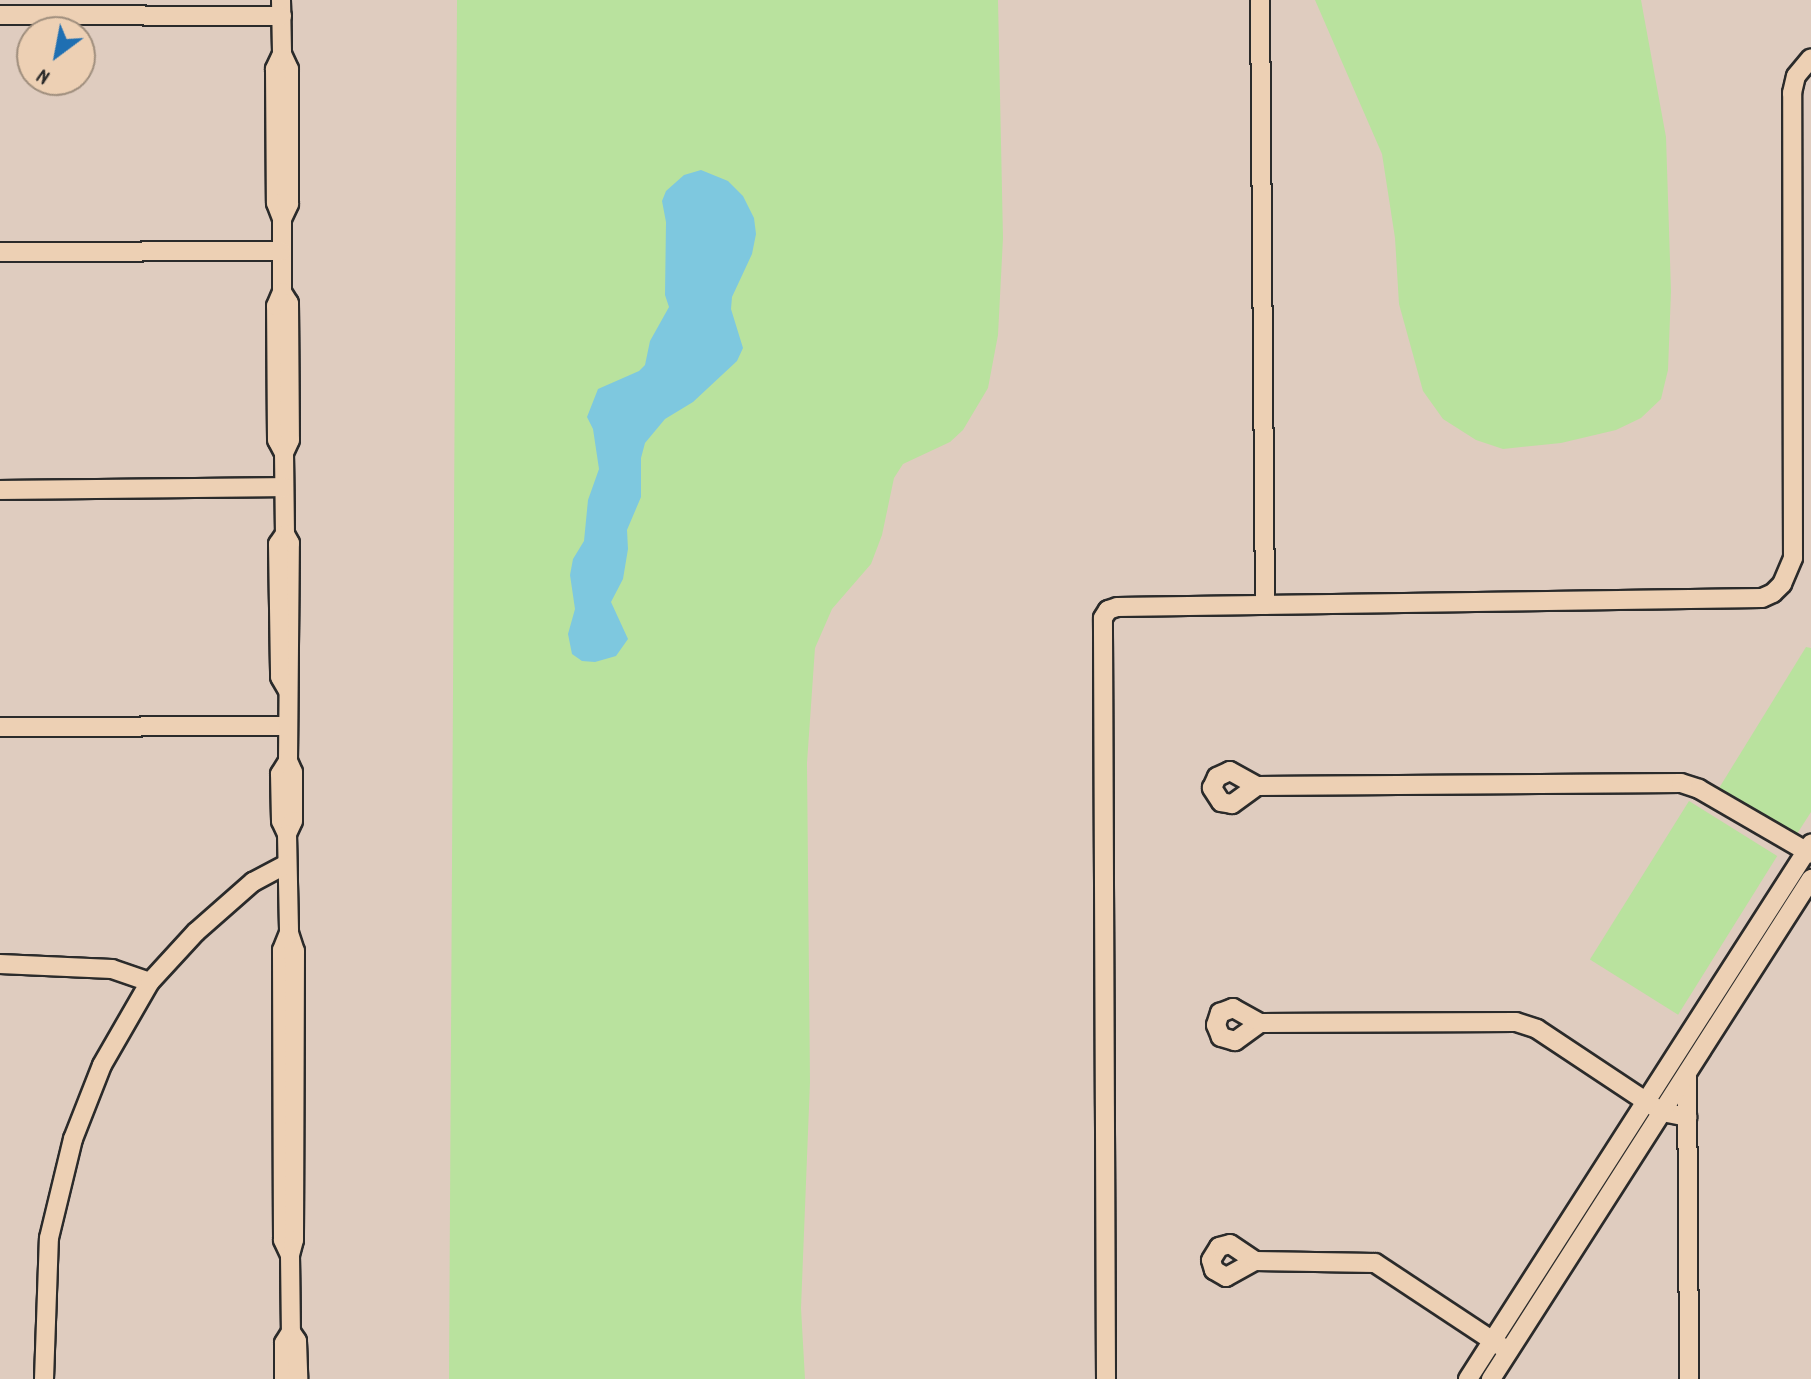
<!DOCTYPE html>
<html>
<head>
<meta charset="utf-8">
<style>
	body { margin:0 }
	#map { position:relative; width:1811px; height:1379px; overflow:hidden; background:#dfccbf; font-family:Dekko,sans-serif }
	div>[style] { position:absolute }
	.green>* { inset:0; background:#b9e29e; transform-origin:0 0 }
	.water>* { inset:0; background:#7ec8df }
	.roads { filter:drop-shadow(2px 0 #2b2b2b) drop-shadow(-2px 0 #2b2b2b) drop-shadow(0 2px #2b2b2b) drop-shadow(0 -2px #2b2b2b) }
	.minor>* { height:18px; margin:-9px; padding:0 9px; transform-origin:9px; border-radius:9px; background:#edd0b4 }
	span { translate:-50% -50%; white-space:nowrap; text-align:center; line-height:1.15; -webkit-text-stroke:7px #edd0b4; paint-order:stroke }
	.north { position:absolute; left:16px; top:16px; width:80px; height:80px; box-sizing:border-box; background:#edd0b4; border:2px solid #9f8e7d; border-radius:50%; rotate:212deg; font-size:22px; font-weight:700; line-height:32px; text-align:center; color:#2b2b2b }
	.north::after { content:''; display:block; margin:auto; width:28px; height:36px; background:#1f6fb2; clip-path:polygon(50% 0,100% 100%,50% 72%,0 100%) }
</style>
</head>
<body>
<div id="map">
	<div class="green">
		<div style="clip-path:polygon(457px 0,998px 0,1003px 238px,998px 335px,988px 388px,963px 430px,950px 442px,903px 464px,894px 478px,882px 535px,871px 564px,832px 609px,815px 648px,807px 763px,810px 1082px,801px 1308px,805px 1379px,449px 1379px)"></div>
		<div style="clip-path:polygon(1315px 0,1641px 0,1666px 137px,1671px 291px,1668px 370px,1661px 399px,1641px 418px,1616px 430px,1561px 443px,1503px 449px,1476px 440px,1443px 419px,1423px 391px,1399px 304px,1395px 238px,1382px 154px)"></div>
		<div style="clip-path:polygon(1806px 647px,1811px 648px,1811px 812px,1795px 837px,1716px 793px)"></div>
		<div style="left:1689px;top:801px;width:104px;height:187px;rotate:32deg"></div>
	</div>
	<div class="water">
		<div style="clip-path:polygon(701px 170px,728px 181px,743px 196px,754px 218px,756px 234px,752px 254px,732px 297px,731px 309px,743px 348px,737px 361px,693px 402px,665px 419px,645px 443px,641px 458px,641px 497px,627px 530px,628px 549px,623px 579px,611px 602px,628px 639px,616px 656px,595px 662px,582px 661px,572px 654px,568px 634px,575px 609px,570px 575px,573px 559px,584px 541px,588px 500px,599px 469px,593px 429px,587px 417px,598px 389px,639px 371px,645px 365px,650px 341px,669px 307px,665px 295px,666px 222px,662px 201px,666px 191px,684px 175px)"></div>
	</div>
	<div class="roads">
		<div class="minor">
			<div style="left:281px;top:0;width:54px;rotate:88.9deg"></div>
			<div style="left:282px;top:54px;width:17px;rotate:115deg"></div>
			<div style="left:275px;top:69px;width:134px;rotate:89.6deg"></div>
			<div style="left:276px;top:203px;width:17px;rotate:69deg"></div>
			<div style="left:282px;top:219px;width:17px;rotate:-65deg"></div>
			<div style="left:289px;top:204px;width:135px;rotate:-90deg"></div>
			<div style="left:289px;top:69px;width:17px;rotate:-115deg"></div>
			<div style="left:1260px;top:0;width:605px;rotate:89.53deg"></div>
			<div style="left:0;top:15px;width:282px;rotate:0.2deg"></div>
			<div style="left:282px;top:219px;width:73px;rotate:90deg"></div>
			<div style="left:0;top:252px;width:281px;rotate:-0.2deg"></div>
			<div style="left:284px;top:453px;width:15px;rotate:-118deg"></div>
			<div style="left:277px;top:440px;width:134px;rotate:-90.4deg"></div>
			<div style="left:276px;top:306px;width:15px;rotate:-67deg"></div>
			<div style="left:282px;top:292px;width:13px;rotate:58deg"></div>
			<div style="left:289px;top:303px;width:137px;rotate:89.6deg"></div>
			<div style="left:290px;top:440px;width:14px;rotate:115deg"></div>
			<div style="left:284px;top:453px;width:81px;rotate:89.3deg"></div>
			<div style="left:0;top:490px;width:284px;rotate:-0.6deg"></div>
			<div style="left:0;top:727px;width:288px;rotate:-0.2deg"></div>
			<div style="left:288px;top:761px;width:218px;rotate:-89.5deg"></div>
			<div style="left:290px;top:543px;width:10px;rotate:-119deg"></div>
			<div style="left:285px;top:534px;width:12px;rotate:125deg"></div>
			<div style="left:278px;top:544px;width:133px;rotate:89.1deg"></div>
			<div style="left:280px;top:677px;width:16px;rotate:60deg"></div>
			<div style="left:1257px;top:786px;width:31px;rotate:144deg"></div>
			<div style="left:1232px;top:804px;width:11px;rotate:-170deg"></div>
			<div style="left:1221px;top:802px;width:17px;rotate:-123deg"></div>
			<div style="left:1212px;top:788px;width:12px;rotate:-66deg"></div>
			<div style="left:1217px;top:777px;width:14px;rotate:-25deg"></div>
			<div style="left:1230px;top:771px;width:31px;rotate:29deg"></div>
			<div style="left:1257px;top:786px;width:424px;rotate:-0.4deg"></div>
			<div style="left:1681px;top:783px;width:19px;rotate:18deg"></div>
			<div style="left:1699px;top:789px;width:129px;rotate:30.1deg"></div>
			<div style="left:287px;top:834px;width:14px;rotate:-115deg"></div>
			<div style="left:281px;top:821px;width:47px;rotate:-91.2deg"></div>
			<div style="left:280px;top:774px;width:15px;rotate:-58deg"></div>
			<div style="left:288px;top:761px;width:12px;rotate:66deg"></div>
			<div style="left:293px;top:772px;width:49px;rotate:90deg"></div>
			<div style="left:293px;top:821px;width:14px;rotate:115deg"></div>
			<div style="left:287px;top:834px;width:99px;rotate:88.8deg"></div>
			<div style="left:0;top:964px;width:112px;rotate:2.6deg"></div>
			<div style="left:112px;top:969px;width:40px;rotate:18.9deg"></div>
			<div style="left:1260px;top:1023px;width:31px;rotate:144deg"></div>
			<div style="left:1235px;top:1041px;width:15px;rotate:-164deg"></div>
			<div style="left:1221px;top:1037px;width:13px;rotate:-113deg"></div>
			<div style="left:1216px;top:1025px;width:13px;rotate:-72deg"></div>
			<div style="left:1220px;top:1013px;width:14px;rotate:-21deg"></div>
			<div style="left:1233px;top:1008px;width:31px;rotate:29deg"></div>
			<div style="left:1260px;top:1023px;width:256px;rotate:-0.2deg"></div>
			<div style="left:1516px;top:1022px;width:22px;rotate:18deg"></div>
			<div style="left:1537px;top:1029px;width:150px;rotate:33.6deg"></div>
			<div style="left:1662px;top:1112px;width:26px;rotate:11deg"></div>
			<div style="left:1687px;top:1074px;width:305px;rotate:89.6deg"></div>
			<div style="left:290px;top:1255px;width:17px;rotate:-115deg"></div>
			<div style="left:283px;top:1240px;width:290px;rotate:-90.2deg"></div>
			<div style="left:282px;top:950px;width:18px;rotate:-68deg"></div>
			<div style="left:289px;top:933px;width:19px;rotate:72deg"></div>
			<div style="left:295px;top:951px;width:289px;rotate:90.2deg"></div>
			<div style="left:294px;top:1240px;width:16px;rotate:105deg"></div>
			<div style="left:290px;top:1255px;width:77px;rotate:89.3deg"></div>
			<div style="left:1255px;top:1261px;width:33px;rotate:151deg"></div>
			<div style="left:1226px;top:1277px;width:14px;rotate:-150deg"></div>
			<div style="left:1214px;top:1270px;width:10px;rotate:-107deg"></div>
			<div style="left:1211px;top:1260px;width:15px;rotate:-58deg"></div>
			<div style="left:1219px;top:1247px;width:11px;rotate:-15deg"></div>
			<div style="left:1230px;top:1244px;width:30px;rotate:34deg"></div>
			<div style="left:1255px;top:1261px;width:120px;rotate:1deg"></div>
			<div style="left:1375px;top:1263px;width:152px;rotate:33.5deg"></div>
			<div style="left:44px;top:1379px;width:141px;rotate:-88deg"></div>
			<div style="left:49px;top:1238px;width:102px;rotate:-76.4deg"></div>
			<div style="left:73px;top:1139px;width:79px;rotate:-68.6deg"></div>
			<div style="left:102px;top:1065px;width:96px;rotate:-60deg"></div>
			<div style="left:150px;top:982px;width:68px;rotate:-47.4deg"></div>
			<div style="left:196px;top:932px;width:76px;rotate:-41.3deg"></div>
			<div style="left:253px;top:882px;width:38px;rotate:-28deg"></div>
			<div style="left:284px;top:1379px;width:36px;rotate:-90deg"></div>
			<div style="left:284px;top:1343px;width:13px;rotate:-58deg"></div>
			<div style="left:291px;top:1332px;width:11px;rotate:56deg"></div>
			<div style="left:297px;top:1341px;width:38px;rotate:88deg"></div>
			<div style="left:1106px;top:1379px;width:761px;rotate:-90.23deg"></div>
			<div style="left:1103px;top:618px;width:9px;rotate:-58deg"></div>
			<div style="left:1108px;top:610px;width:9px;rotate:-18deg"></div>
			<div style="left:1117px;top:607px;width:645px;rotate:-0.8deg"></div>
			<div style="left:1762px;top:598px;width:12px;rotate:-24deg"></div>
			<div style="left:1773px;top:593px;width:13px;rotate:-45deg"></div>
			<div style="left:1782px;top:584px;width:28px;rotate:-67deg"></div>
			<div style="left:1793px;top:558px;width:465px;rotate:-90.1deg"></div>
			<div style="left:1792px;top:93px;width:17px;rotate:-77deg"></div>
			<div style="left:1796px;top:76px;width:23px;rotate:-50deg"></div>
			<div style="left:1468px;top:1379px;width:636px;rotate:-57.34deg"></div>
			<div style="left:1491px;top:1379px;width:594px;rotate:-57.38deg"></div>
		</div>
	</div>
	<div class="north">N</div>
</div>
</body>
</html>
